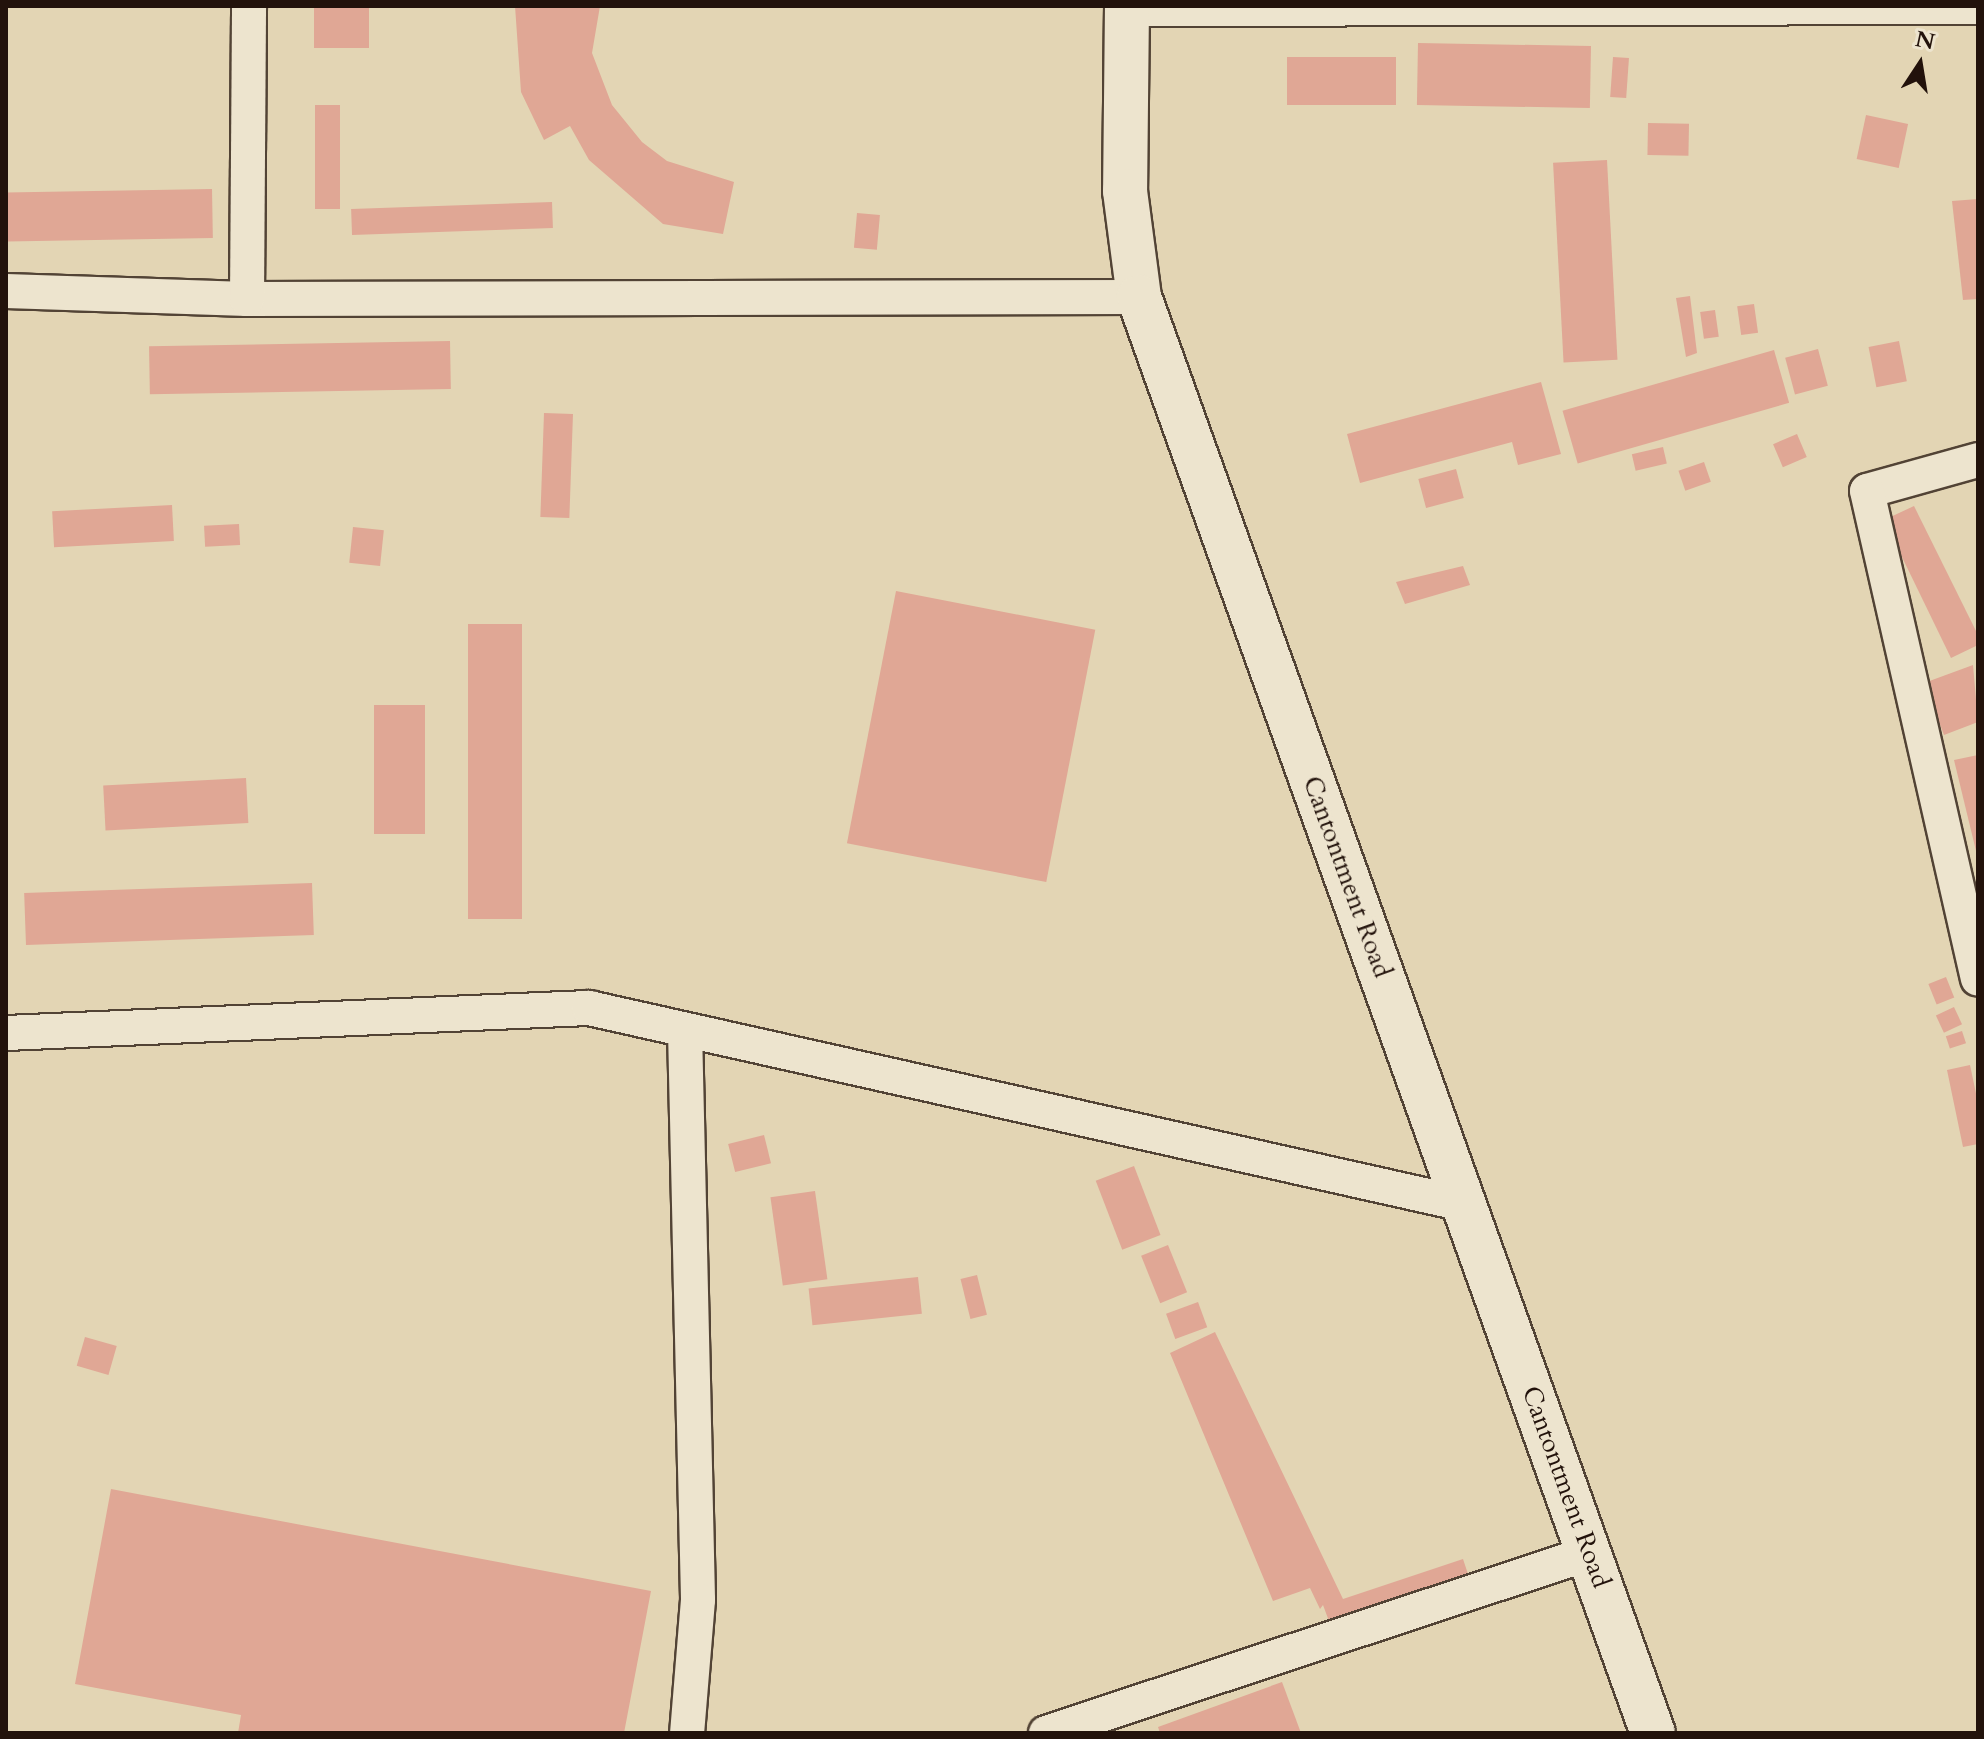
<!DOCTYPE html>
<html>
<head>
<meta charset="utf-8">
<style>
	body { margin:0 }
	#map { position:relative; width:1984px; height:1739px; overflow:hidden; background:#e3d5b4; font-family:Cardo,serif }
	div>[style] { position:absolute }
	.building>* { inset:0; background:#e0a795; transform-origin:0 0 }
	.roads { filter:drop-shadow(2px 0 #524335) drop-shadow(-2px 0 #524335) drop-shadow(0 2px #524335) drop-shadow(0 -2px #524335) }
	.street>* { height:34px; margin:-17px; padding:0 17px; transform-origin:17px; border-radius:17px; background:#ede4ce }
	.secondary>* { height:44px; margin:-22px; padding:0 22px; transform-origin:22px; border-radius:22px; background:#ede4ce }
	span { translate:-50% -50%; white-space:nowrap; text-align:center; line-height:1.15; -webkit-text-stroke:6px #ede4ce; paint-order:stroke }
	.street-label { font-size:26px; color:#22120b }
	.frame { position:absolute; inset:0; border:8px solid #22120b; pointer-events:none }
	.north { position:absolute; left:1880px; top:24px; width:80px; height:80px; -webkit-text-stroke:6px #ede4ce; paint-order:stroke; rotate:12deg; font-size:22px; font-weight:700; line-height:32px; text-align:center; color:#22120b }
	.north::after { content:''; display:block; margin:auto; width:28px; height:36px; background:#22120b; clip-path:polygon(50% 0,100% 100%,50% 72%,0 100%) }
</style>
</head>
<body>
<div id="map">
	<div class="building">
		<div style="left:314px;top:6px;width:55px;height:42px"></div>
		<div style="clip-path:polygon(515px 6px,600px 6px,592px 53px,612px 105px,642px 142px,667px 161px,734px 182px,723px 234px,663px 224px,589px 160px,570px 126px,544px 140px,521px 92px)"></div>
		<div style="left:1418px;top:43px;width:173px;height:62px;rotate:1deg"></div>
		<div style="left:1287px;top:57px;width:109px;height:48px"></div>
		<div style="left:1613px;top:57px;width:16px;height:40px;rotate:4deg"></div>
		<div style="left:315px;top:105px;width:25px;height:104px"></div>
		<div style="left:1866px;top:115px;width:43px;height:45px;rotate:12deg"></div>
		<div style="left:1648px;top:123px;width:41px;height:32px;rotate:1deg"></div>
		<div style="left:1607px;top:160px;width:200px;height:54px;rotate:87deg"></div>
		<div style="left:212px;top:189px;width:49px;height:206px;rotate:89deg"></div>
		<div style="clip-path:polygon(1978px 199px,1978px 299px,1963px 300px,1952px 201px)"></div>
		<div style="left:552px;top:202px;width:26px;height:201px;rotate:88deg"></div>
		<div style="left:857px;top:213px;width:23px;height:35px;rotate:5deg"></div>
		<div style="clip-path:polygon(1690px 296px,1697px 353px,1686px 357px,1676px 298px)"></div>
		<div style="left:1754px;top:304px;width:29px;height:17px;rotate:82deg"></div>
		<div style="left:1715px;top:310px;width:27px;height:15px;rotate:82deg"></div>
		<div style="left:450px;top:341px;width:48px;height:301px;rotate:89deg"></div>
		<div style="left:1899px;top:341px;width:41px;height:31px;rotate:79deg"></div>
		<div style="left:1818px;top:349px;width:38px;height:34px;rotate:75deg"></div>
		<div style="left:1774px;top:350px;width:55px;height:220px;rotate:74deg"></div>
		<div style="clip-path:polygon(1541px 382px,1561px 454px,1518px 465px,1512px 442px,1360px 483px,1347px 434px)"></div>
		<div style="left:544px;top:413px;width:29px;height:104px;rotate:2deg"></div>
		<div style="left:1797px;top:434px;width:25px;height:26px;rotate:67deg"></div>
		<div style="left:1663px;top:447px;width:17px;height:32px;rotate:77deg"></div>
		<div style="left:1704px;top:462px;width:21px;height:27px;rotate:71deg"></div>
		<div style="left:1456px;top:469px;width:30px;height:39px;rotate:75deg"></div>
		<div style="left:172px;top:505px;width:36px;height:120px;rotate:87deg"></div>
		<div style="clip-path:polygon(1914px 506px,1978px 635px,1978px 645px,1951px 658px,1884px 520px)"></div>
		<div style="left:239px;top:524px;width:21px;height:35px;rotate:87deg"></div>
		<div style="left:353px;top:527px;width:31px;height:36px;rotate:6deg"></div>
		<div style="clip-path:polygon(1463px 566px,1470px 585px,1405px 604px,1396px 582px)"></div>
		<div style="left:896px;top:591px;width:203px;height:257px;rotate:11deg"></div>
		<div style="left:468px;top:624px;width:54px;height:295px"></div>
		<div style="clip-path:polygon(1973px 665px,1978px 722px,1944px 735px,1924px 683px)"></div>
		<div style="left:374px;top:705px;width:51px;height:129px"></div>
		<div style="clip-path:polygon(1978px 755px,1978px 855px,1977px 855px,1954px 760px)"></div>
		<div style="left:246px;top:778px;width:45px;height:143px;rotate:87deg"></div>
		<div style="left:312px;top:883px;width:52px;height:288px;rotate:88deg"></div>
		<div style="left:1946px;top:977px;width:22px;height:19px;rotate:68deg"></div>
		<div style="left:1954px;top:1007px;width:19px;height:20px;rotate:65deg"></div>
		<div style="left:1962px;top:1031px;width:13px;height:17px;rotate:72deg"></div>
		<div style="clip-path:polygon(1970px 1065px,1978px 1103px,1978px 1144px,1963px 1147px,1947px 1070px)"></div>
		<div style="left:764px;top:1135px;width:29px;height:37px;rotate:76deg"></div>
		<div style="left:1134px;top:1166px;width:74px;height:41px;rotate:69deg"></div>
		<div style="left:815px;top:1191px;width:89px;height:45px;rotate:82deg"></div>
		<div style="left:1168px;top:1245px;width:51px;height:29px;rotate:68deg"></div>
		<div style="left:977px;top:1275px;width:41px;height:17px;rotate:76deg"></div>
		<div style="left:918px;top:1277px;width:37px;height:110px;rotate:84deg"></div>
		<div style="left:1198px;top:1302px;width:27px;height:34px;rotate:70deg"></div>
		<div style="clip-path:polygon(1215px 1332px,1343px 1599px,1463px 1559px,1472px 1586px,1333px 1632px,1323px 1605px,1320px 1609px,1310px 1588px,1273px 1601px,1170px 1353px)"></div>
		<div style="left:85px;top:1337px;width:33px;height:30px;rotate:16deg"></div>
		<div style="clip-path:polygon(111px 1489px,651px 1591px,624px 1733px,238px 1733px,241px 1715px,75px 1684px)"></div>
		<div style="clip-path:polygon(1282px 1682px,1301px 1733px,1160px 1733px,1158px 1727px)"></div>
	</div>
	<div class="roads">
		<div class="street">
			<div style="left:1127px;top:9px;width:851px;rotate:-0.13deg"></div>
			<div style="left:6px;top:291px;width:241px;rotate:1.9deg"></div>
			<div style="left:247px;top:299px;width:892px;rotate:-0.13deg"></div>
			<div style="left:247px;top:299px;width:293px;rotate:-89.6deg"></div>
			<div style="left:1978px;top:460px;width:115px;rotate:164.4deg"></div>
			<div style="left:1867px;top:491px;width:500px;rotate:77.19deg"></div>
			<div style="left:685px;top:1030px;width:570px;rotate:88.69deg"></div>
			<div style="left:698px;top:1600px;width:133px;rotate:94.7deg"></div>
			<div style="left:6px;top:1033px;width:584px;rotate:-2.46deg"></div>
			<div style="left:589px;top:1008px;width:897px;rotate:12.63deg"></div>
			<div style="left:1046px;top:1733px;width:573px;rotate:-18.31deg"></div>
		</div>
		<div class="secondary">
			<div style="left:1127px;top:6px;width:185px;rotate:90.6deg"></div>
			<div style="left:1125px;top:191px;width:107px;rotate:82.5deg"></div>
			<div style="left:1139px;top:297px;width:1525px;rotate:70.31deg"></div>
		</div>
	</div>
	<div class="street-label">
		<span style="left:1347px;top:877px;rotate:70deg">Cantontment Road</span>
		<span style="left:1566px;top:1487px;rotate:70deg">Cantontment Road</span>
	</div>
	<div class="frame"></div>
	<div class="north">N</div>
</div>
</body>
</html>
